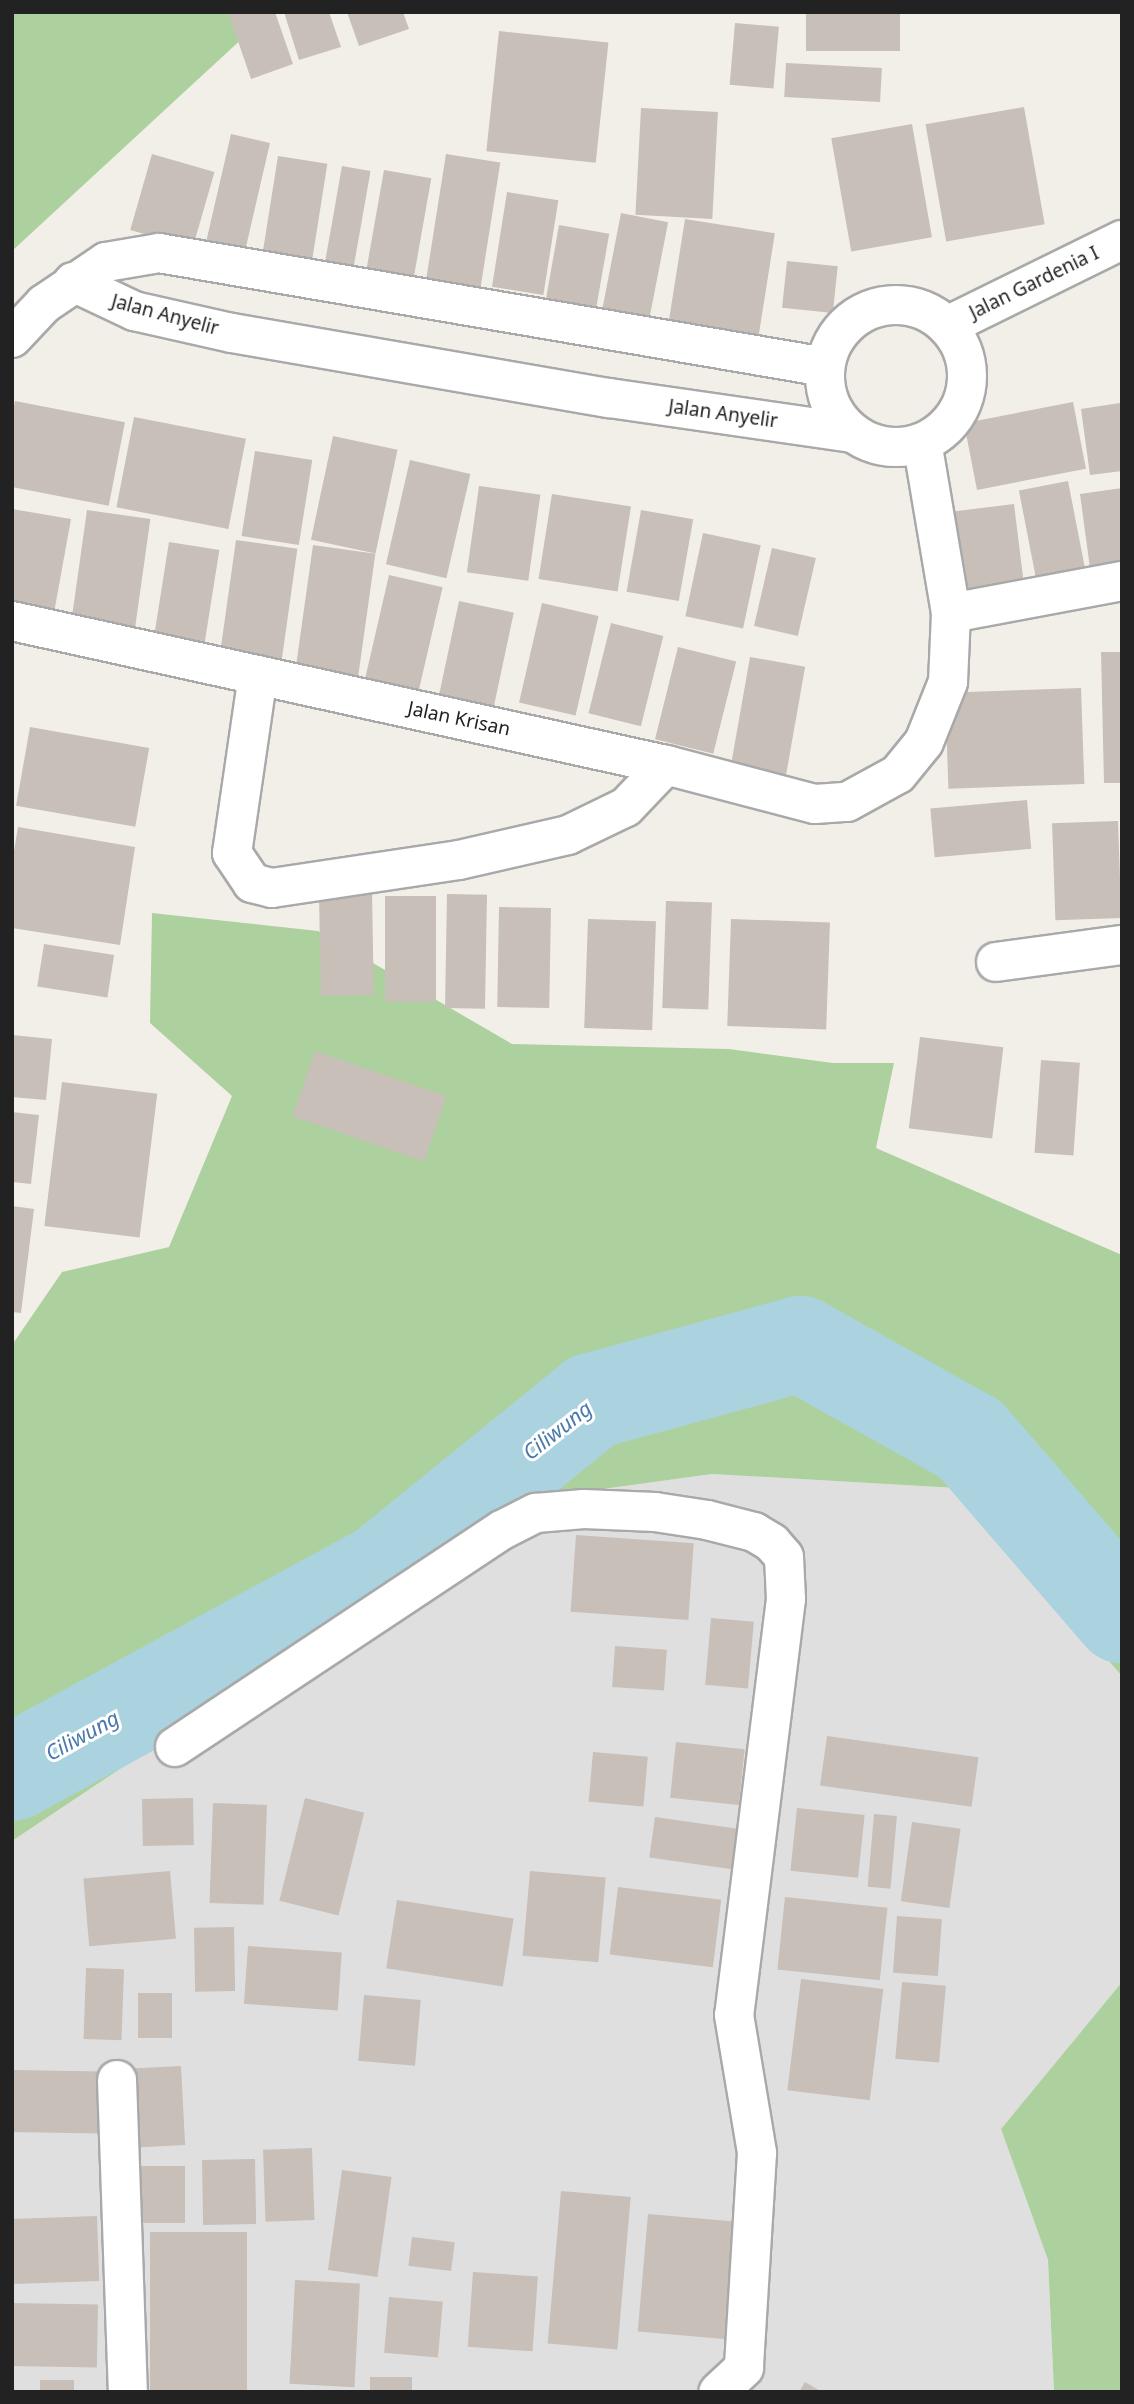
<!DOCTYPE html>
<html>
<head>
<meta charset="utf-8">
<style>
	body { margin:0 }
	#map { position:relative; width:1134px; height:2404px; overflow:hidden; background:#f2efe9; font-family:"Noto Sans",sans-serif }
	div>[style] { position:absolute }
	.residential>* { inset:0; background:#e0dfdf }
	.forest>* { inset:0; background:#add19e }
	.river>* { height:96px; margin:-48px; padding:0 48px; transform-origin:48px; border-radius:48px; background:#aad3df }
	.building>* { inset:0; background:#c7bfb8; transform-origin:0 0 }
	.roads { filter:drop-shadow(2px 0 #a9a9a9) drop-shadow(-2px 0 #a9a9a9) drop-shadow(0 2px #a9a9a9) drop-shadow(0 -2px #a9a9a9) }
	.street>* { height:38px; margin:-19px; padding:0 19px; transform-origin:19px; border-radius:19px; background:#fff }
	.street>.ring { margin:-19px; padding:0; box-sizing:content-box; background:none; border:38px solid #fff; border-radius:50% }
	span { translate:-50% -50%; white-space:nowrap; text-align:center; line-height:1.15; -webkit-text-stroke:6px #fff; paint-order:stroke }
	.street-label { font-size:19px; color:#222 }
	.water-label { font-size:21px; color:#4a7aab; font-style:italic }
	.frame { position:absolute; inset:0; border:14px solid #222; pointer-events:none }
</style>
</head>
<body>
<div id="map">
	<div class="residential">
		<div style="clip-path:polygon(712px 1474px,956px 1488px,1122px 1676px,1122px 1982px,1001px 2129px,1048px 2260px,1054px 2392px,12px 2392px,12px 1841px,523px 1500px)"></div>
	</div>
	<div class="forest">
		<div style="clip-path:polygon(12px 12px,271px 12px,12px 251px)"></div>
		<div style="clip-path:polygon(152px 913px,318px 931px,512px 1044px,729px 1049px,833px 1063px,894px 1063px,876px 1148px,1122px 1255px,1122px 1676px,956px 1488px,712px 1474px,523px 1500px,12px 1841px,12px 1345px,62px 1272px,169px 1247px,232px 1096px,150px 1023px)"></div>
		<div style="clip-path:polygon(1122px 1982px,1122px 2392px,1054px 2392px,1048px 2260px,1001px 2129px)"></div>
	</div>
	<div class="river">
		<div style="left:12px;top:1773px;width:424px;rotate:-28.6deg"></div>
		<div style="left:384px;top:1570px;width:268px;rotate:-39.1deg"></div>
		<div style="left:592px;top:1401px;width:216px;rotate:-15.3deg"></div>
		<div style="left:800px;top:1344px;width:195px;rotate:29.2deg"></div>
		<div style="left:970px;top:1439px;width:233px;rotate:49.2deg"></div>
	</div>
	<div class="building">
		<div style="clip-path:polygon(228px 12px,275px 12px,293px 64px,251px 79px)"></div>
		<div style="clip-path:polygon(284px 12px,329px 12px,341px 47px,299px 60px)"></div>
		<div style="clip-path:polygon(347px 12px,403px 12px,409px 29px,359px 46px)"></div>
		<div style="left:806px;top:12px;width:94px;height:39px"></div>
		<div style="left:735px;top:23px;width:44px;height:62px;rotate:5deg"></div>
		<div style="left:499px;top:31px;width:110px;height:121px;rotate:6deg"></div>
		<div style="left:786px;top:63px;width:96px;height:34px;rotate:3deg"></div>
		<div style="left:1024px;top:107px;width:119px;height:100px;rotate:80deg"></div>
		<div style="left:641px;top:108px;width:77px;height:107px;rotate:3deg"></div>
		<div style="left:912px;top:124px;width:115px;height:82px;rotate:80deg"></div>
		<div style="left:231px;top:134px;width:40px;height:121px;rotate:13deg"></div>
		<div style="left:152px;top:154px;width:65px;height:79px;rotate:16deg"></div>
		<div style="left:446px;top:154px;width:55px;height:140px;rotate:9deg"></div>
		<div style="left:278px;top:156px;width:50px;height:108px;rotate:9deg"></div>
		<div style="left:342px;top:166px;width:29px;height:109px;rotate:10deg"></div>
		<div style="left:384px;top:170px;width:48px;height:113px;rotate:10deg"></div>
		<div style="left:507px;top:192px;width:52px;height:96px;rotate:9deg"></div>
		<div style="left:621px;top:213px;width:48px;height:112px;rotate:11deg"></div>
		<div style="left:685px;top:219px;width:91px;height:113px;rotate:9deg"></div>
		<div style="left:559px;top:225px;width:51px;height:80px;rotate:10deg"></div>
		<div style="left:787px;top:261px;width:51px;height:47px;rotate:6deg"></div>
		<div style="left:15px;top:401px;width:112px;height:85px;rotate:11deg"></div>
		<div style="left:1073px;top:402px;width:68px;height:111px;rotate:79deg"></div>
		<div style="clip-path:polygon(1120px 403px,1122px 471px,1090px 475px,1081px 409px)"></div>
		<div style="left:134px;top:417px;width:114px;height:92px;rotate:11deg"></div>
		<div style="left:333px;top:436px;width:66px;height:106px;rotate:12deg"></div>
		<div style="left:255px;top:451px;width:58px;height:86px;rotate:9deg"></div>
		<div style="left:410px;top:460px;width:62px;height:107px;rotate:13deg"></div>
		<div style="left:1068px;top:481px;width:103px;height:50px;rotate:79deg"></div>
		<div style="left:479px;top:486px;width:62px;height:87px;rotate:8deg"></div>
		<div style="clip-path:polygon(1122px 488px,1122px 578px,1092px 583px,1080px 494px)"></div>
		<div style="left:552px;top:494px;width:80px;height:86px;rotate:9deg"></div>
		<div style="left:1014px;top:504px;width:88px;height:72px;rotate:83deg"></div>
		<div style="clip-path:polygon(12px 509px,71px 519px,54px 613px,12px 605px)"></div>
		<div style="left:87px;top:510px;width:64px;height:121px;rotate:8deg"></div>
		<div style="left:641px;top:510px;width:53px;height:83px;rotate:10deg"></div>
		<div style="left:703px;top:533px;width:59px;height:85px;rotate:12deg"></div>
		<div style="left:236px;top:540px;width:62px;height:126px;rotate:8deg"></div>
		<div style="left:169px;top:542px;width:51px;height:110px;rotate:9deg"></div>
		<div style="left:313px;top:545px;width:63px;height:134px;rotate:8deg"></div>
		<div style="left:772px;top:548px;width:45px;height:80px;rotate:13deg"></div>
		<div style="left:389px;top:575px;width:55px;height:110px;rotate:13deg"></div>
		<div style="left:459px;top:601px;width:56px;height:96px;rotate:12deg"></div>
		<div style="left:542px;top:603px;width:58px;height:102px;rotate:13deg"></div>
		<div style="left:611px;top:623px;width:54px;height:93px;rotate:14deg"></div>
		<div style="left:678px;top:647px;width:60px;height:95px;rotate:14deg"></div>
		<div style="clip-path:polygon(1101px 652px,1122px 652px,1122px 783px,1104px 783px)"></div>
		<div style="left:750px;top:657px;width:56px;height:111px;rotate:10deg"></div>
		<div style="left:1081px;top:688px;width:96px;height:136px;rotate:88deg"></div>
		<div style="left:30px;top:727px;width:121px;height:80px;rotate:10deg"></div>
		<div style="left:1027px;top:800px;width:49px;height:97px;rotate:85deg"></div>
		<div style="left:1118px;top:821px;width:97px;height:66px;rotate:88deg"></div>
		<div style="clip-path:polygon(18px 827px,135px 847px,120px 945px,12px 928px,12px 863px)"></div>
		<div style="left:372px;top:892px;width:103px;height:53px;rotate:89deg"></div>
		<div style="left:447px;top:894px;width:40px;height:114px;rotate:1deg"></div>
		<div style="left:385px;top:896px;width:51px;height:106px"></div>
		<div style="left:666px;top:901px;width:46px;height:107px;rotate:2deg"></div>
		<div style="left:499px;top:907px;width:52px;height:100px;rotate:1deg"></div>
		<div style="left:588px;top:919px;width:68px;height:109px;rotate:2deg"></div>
		<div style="left:731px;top:919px;width:99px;height:107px;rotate:2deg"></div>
		<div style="left:44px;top:944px;width:71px;height:43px;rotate:9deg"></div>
		<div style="clip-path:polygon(12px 1035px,52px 1039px,46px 1100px,12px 1097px)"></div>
		<div style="left:920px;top:1037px;width:84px;height:92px;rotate:7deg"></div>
		<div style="left:315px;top:1051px;width:139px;height:69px;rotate:19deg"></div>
		<div style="left:1041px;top:1060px;width:39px;height:93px;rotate:4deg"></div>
		<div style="left:62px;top:1082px;width:96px;height:145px;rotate:7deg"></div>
		<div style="clip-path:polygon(12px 1112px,39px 1115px,31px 1184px,12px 1182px)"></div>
		<div style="clip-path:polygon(12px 1206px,34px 1209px,21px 1313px,12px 1312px)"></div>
		<div style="left:576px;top:1535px;width:118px;height:77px;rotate:4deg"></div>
		<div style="left:711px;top:1618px;width:43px;height:67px;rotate:5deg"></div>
		<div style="left:615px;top:1646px;width:52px;height:41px;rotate:4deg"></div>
		<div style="left:827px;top:1736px;width:153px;height:50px;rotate:8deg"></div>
		<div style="left:676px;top:1742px;width:69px;height:56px;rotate:6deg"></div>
		<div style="left:593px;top:1752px;width:55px;height:50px;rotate:5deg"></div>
		<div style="left:193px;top:1798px;width:47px;height:51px;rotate:89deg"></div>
		<div style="left:305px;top:1798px;width:61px;height:106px;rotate:14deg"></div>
		<div style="left:213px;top:1803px;width:54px;height:100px;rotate:2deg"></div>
		<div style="left:797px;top:1808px;width:68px;height:63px;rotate:6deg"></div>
		<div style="left:874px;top:1814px;width:23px;height:73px;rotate:5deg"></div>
		<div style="left:655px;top:1817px;width:89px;height:41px;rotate:8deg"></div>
		<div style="left:912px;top:1822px;width:49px;height:80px;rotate:8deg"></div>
		<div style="left:170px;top:1871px;width:68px;height:87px;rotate:85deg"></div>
		<div style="left:530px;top:1871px;width:76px;height:85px;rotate:5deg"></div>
		<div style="left:618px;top:1887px;width:104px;height:68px;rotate:7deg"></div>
		<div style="left:785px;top:1897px;width:103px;height:73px;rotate:6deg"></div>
		<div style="left:397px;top:1900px;width:118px;height:69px;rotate:9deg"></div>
		<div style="left:897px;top:1916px;width:45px;height:57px;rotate:4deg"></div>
		<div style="left:234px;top:1927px;width:64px;height:40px;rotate:89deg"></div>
		<div style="left:248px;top:1946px;width:94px;height:58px;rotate:4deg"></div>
		<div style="left:86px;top:1968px;width:38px;height:71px;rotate:2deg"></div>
		<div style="left:801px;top:1979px;width:83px;height:112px;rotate:7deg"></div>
		<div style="left:902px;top:1982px;width:44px;height:77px;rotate:5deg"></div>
		<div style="left:138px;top:1993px;width:34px;height:45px"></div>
		<div style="left:364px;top:1995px;width:57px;height:66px;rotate:5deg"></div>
		<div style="left:181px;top:2066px;width:79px;height:59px;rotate:87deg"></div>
		<div style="left:12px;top:2070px;width:89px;height:62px;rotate:1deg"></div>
		<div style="left:312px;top:2148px;width:72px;height:49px;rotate:88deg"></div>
		<div style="left:255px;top:2159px;width:65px;height:53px;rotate:89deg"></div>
		<div style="left:135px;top:2166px;width:50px;height:57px"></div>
		<div style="left:342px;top:2170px;width:50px;height:101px;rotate:8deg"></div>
		<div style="left:561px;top:2191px;width:70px;height:153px;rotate:5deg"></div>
		<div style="left:648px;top:2214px;width:98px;height:118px;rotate:5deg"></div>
		<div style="left:97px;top:2216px;width:65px;height:85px;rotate:88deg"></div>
		<div style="left:247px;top:2232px;width:160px;height:97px;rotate:90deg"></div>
		<div style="left:412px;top:2237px;width:43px;height:29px;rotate:7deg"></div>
		<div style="left:473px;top:2272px;width:65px;height:75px;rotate:4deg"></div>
		<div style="left:295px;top:2280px;width:65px;height:104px;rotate:3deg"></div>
		<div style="left:389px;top:2297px;width:54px;height:56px;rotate:5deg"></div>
		<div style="left:12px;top:2303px;width:86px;height:63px;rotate:1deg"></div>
		<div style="left:370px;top:2377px;width:42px;height:15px"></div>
		<div style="left:74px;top:2380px;width:12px;height:34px;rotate:90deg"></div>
		<div style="clip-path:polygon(805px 2382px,822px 2392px,799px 2392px)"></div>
	</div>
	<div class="roads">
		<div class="street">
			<div style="left:73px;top:282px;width:68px;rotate:25.4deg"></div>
			<div style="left:134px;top:311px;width:100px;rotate:12.7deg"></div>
			<div style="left:232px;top:333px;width:383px;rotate:9.8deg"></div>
			<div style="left:609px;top:398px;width:246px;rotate:8.2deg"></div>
			<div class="ring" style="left:825px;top:305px;width:104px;height:104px"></div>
			<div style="left:947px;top:326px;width:195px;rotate:-26.2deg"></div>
			<div style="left:12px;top:338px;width:47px;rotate:-46.7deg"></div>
			<div style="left:44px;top:304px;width:75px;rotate:-34.1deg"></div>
			<div style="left:106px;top:262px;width:54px;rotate:-9.6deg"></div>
			<div style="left:159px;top:253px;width:676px;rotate:9.71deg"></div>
			<div style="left:951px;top:613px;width:174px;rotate:-10.6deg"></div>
			<div style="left:12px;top:621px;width:670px;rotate:12.42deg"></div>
			<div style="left:666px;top:765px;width:154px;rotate:14.7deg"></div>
			<div style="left:815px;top:804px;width:32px;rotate:-4deg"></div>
			<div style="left:847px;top:802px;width:58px;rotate:-28.8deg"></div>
			<div style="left:898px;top:774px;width:41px;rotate:-50.9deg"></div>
			<div style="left:924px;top:742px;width:65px;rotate:-68.2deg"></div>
			<div style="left:948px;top:682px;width:69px;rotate:-87.5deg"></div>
			<div style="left:951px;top:613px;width:173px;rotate:-99.6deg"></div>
			<div style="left:258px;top:675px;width:180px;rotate:98.3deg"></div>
			<div style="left:232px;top:853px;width:36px;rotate:56deg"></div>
			<div style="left:252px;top:883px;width:21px;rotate:14deg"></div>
			<div style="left:272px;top:888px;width:189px;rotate:-8.5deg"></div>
			<div style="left:459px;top:860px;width:112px;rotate:-12.9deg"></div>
			<div style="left:568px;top:835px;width:64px;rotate:-25.8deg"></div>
			<div style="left:626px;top:807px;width:58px;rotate:-46.4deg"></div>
			<div style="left:996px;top:962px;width:127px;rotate:-7.7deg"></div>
			<div style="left:175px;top:1747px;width:392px;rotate:-33.6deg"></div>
			<div style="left:502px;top:1530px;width:38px;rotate:-27deg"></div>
			<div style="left:536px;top:1513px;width:48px;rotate:-4.8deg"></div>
			<div style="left:584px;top:1509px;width:71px;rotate:2.4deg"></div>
			<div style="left:655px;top:1512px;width:53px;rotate:8.7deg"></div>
			<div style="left:707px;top:1520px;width:49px;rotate:14.3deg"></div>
			<div style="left:754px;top:1532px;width:21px;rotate:31deg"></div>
			<div style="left:772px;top:1543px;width:18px;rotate:49deg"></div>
			<div style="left:784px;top:1557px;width:42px;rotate:87.3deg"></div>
			<div style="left:786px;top:1599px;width:419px;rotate:97.1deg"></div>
			<div style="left:734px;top:2015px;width:140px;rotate:80.5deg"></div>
			<div style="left:757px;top:2153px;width:215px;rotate:93.5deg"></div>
			<div style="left:744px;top:2368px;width:35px;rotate:137deg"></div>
			<div style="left:117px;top:2080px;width:312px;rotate:88deg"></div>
		</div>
	</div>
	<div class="street-label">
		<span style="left:1034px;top:283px;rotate:-26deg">Jalan Gardenia I</span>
		<span style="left:165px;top:315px;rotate:15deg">Jalan Anyelir</span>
		<span style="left:723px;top:414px;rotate:8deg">Jalan Anyelir</span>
		<span style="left:459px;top:719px;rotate:12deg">Jalan Krisan</span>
	</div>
	<div class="water-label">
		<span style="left:557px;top:1430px;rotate:-38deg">Ciliwung</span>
		<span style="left:82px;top:1735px;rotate:-29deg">Ciliwung</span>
	</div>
	<div class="frame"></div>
</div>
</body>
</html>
